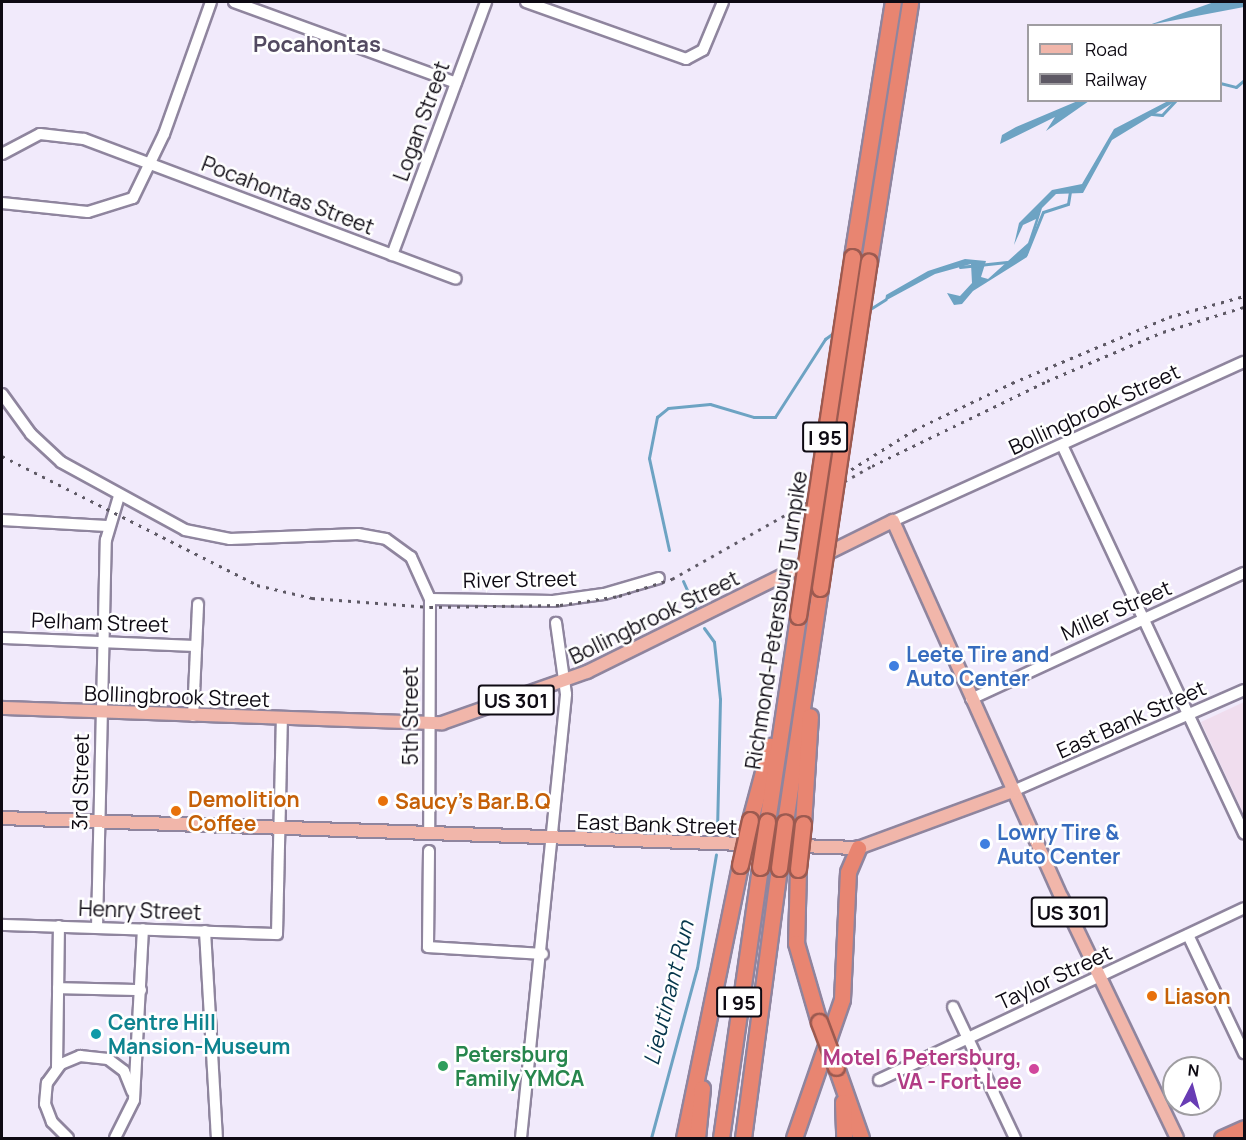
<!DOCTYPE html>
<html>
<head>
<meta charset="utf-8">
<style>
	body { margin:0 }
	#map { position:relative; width:1246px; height:1140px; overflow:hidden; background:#f1eafb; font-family:Manrope,sans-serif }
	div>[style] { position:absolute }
	.education>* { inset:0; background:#f0ddee }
	.water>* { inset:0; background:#6da3c3 }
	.stream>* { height:3px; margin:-1.5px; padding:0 1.5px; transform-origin:1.5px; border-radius:1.5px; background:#6da3c3 }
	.roads { filter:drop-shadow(2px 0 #8f859e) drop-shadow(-2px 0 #8f859e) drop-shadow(0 2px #8f859e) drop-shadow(0 -2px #8f859e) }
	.minor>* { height:10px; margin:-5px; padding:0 5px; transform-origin:5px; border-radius:5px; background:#fff }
	.major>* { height:12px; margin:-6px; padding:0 6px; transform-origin:6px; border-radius:6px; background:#f1b6aa }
	.highway>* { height:15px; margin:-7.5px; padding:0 7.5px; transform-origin:7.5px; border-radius:7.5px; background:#e88571 }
	.rail>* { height:3px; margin-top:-1.5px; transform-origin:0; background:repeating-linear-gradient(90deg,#5e5965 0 3px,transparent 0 9px) }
	.bridges { filter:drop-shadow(2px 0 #9c5a50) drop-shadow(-2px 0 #9c5a50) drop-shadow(0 2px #9c5a50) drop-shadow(0 -2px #9c5a50) }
	.highway-bridge>* { height:15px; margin:-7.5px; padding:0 7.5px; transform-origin:7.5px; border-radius:7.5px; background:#e88571 }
	.dots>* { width:16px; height:16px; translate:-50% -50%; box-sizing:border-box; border:3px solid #fff; border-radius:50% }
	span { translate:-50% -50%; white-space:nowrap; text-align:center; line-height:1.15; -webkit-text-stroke:5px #fff; paint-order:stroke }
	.shield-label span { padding:2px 4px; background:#fff; border:2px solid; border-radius:4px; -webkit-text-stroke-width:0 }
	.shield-label { font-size:20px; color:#0e0a13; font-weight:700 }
	.street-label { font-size:21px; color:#0e0a13 }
	.shop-label { font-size:21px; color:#366cbe; font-weight:700 }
	.left { translate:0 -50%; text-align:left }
	.food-label { font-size:21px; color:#c56008; font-weight:700 }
	.culture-label { font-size:21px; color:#0d838f; font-weight:700 }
	.leisure-label { font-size:21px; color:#27864d; font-weight:700 }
	.hotel-label { font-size:21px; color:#b23c85; font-weight:700 }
	.right { translate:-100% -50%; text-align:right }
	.neighbourhood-label { font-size:22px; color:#534a61; font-weight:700 }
	.water-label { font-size:22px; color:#05354b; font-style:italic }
	.frame { position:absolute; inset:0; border:3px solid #0e0a13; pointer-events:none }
	.legend { position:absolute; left:1027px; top:24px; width:195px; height:78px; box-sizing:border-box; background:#fff; border:2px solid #9f9da1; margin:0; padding:8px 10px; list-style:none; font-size:18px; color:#0e0a13 }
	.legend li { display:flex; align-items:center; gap:12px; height:30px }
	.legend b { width:30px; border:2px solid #9f9da1 }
	.north { position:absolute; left:1162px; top:1056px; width:60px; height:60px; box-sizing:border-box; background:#fff; border:2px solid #9f9da1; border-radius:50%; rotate:6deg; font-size:16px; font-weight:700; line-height:24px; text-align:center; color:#0e0a13 }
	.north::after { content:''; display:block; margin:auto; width:21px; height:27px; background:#683cb4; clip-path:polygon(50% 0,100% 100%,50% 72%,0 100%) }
</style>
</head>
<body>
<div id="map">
	<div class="education">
		<div style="clip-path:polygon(1244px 702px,1244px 815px,1201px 722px)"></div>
	</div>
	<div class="water">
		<div style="clip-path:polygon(1214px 2px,1244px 2px,1244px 7px,1149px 25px)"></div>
		<div style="clip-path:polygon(1080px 100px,1089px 101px,1046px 131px,1055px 117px,1000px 144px,1002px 135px,1016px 127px)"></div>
		<div style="clip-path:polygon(1168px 101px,1176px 101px,1112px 140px,1083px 193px,1056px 194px,1042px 208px,1027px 257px,973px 291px,962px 304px,954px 305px,947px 293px,960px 296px,972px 283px,971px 264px,935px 274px,885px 301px,886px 295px,928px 271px,965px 259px,986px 261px,981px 277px,988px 279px,1028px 243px,1036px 219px,1023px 225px,1014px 245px,1019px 223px,1052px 190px,1082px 184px,1114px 129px)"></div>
	</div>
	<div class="stream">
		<div style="left:1220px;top:83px;width:16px;rotate:14deg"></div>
		<div style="left:1236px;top:87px;width:11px;rotate:-41deg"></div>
		<div style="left:1152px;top:114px;width:10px;rotate:6deg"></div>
		<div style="left:1162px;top:115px;width:21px;rotate:-47deg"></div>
		<div style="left:1026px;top:254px;width:45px;rotate:-68deg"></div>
		<div style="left:1043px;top:212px;width:26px;rotate:-18deg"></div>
		<div style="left:1068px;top:204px;width:13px;rotate:-81deg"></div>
		<div style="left:960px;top:267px;width:47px;rotate:-6.1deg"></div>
		<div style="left:867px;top:311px;width:22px;rotate:-32deg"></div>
		<div style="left:669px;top:550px;width:94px;rotate:-102.3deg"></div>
		<div style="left:649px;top:458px;width:42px;rotate:-79deg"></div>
		<div style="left:657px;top:417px;width:14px;rotate:-39deg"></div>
		<div style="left:668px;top:408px;width:42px;rotate:-5.4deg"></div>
		<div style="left:710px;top:404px;width:46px;rotate:16.5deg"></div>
		<div style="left:754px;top:417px;width:21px"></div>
		<div style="left:775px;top:417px;width:93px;rotate:-57.3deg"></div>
		<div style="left:825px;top:339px;width:14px;rotate:-36deg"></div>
		<div style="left:683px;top:581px;width:32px;rotate:66deg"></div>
		<div style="left:704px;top:628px;width:17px;rotate:54deg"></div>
		<div style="left:714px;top:642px;width:57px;rotate:84deg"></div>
		<div style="left:720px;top:699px;width:129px;rotate:91.3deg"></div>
		<div style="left:651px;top:1138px;width:176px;rotate:-74.9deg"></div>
		<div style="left:697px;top:968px;width:115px;rotate:-80.5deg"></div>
	</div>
	<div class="roads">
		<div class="minor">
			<div style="left:234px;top:2px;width:236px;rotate:20deg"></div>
			<div style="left:526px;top:2px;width:170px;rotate:19.6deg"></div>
			<div style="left:686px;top:59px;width:19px;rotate:-28deg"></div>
			<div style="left:703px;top:50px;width:52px;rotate:-67.4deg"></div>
			<div style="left:2px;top:154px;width:43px;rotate:-27.8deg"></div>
			<div style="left:40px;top:134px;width:44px;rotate:6.5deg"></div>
			<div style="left:84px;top:139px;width:397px;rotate:20.6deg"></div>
			<div style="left:2px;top:203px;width:86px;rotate:6deg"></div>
			<div style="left:88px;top:212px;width:47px;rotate:-17.3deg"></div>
			<div style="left:133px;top:198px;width:71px;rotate:-64.2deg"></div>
			<div style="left:164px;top:134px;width:140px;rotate:-70.4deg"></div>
			<div style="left:392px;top:255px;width:270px;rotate:-69.6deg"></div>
			<div style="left:2px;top:394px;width:49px;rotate:54.1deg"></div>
			<div style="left:31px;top:434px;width:41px;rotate:43deg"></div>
			<div style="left:61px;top:462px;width:141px;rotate:28.7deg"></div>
			<div style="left:185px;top:530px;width:46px;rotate:11.3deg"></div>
			<div style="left:230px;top:539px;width:128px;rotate:-2.2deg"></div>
			<div style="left:358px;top:534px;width:28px;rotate:10deg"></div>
			<div style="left:386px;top:539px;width:31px;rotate:36deg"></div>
			<div style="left:411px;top:557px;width:46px;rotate:65.7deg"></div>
			<div style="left:430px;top:599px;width:234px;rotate:90.2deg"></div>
			<div style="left:1062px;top:445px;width:429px;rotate:64.9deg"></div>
			<div style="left:2px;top:520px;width:105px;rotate:3.3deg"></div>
			<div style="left:893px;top:521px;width:385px;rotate:-24.4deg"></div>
			<div style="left:430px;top:599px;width:123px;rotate:0.9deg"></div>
			<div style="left:553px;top:601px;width:51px;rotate:-7.8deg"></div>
			<div style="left:604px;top:594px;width:57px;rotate:-16.2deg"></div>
			<div style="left:2px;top:638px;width:194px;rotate:2.4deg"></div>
			<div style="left:971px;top:699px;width:301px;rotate:-24.8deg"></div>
			<div style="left:193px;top:716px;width:112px;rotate:-87.4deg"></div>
			<div style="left:1013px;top:791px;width:252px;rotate:-23.6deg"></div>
			<div style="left:429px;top:851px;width:96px;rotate:90.6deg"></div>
			<div style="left:428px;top:947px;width:115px;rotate:3.5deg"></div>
			<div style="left:2px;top:925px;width:275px;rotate:1.9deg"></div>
			<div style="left:277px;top:934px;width:215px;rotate:-88.7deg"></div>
			<div style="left:97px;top:928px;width:388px;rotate:-88.7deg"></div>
			<div style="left:106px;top:540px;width:46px;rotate:-73.5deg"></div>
			<div style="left:205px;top:931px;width:207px;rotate:86.7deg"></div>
			<div style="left:1188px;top:935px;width:131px;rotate:64.6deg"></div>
			<div style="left:58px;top:988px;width:83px;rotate:1.4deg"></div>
			<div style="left:953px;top:1007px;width:145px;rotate:64.7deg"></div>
			<div style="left:57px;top:1067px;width:141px;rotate:-89.2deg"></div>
			<div style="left:879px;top:1080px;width:403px;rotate:-25.2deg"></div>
			<div style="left:68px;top:1138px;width:23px;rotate:-135deg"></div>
			<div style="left:52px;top:1122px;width:19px;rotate:-111deg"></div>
			<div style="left:45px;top:1104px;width:21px;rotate:-85deg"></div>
			<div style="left:47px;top:1083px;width:24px;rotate:-54deg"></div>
			<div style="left:61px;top:1064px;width:21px;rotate:-23deg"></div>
			<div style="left:80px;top:1056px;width:28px;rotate:6deg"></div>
			<div style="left:108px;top:1059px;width:20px;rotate:37deg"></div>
			<div style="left:124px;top:1071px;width:22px;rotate:68deg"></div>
			<div style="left:115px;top:1138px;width:42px;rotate:-63.4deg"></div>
			<div style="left:134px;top:1100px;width:171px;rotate:-87deg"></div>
			<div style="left:521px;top:1138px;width:446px;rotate:-84.2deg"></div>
			<div style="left:566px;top:694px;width:72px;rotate:-98deg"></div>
		</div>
		<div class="major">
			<div style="left:2px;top:708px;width:440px;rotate:2deg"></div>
			<div style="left:442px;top:723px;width:154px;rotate:-19.4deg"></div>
			<div style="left:587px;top:672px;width:341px;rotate:-26.3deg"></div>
			<div style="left:893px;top:521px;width:413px;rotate:65.9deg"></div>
			<div style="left:1062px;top:898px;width:266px;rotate:64.4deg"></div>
			<div style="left:2px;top:818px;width:857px;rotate:2.01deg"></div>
			<div style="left:858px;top:848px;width:165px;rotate:-20.2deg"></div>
		</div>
		<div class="highway">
			<div style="left:852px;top:257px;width:258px;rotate:-80.9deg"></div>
			<div style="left:869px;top:262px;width:263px;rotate:-81deg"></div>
			<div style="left:750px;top:820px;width:77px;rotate:-74.9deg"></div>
			<div style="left:767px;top:822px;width:208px;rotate:-81.4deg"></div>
			<div style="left:785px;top:822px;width:237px;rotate:-81.5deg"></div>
			<div style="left:803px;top:824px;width:108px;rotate:-86.3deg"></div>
			<div style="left:798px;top:869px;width:74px;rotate:91.5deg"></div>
			<div style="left:796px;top:943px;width:82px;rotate:73.8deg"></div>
			<div style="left:836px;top:1067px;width:75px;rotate:70.6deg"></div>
			<div style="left:843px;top:1102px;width:36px;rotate:88deg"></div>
			<div style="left:684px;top:1138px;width:279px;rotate:-78.4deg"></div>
			<div style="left:697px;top:1138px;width:50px;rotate:-84.3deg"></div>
			<div style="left:721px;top:1138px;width:274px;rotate:-81.8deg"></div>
			<div style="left:743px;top:1138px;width:272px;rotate:-82.4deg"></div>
			<div style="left:794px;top:1138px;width:147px;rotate:-70.9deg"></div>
			<div style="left:842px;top:999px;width:127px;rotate:-87.3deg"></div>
			<div style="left:848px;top:872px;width:26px;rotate:-67deg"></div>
			<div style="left:1222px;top:1138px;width:24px;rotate:-24deg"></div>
		</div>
	</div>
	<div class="rail">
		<div style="left:2px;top:456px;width:286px;rotate:26.8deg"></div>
		<div style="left:257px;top:585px;width:57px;rotate:13.3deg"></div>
		<div style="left:312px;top:598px;width:118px;rotate:4.4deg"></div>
		<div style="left:430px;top:607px;width:130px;rotate:-0.9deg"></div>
		<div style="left:560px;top:605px;width:60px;rotate:-8.7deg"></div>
		<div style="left:619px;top:596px;width:56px;rotate:-17.8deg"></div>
		<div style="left:672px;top:579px;width:230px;rotate:-29.5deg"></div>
		<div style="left:872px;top:466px;width:195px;rotate:-25.9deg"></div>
		<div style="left:1047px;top:381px;width:126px;rotate:-22.9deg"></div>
		<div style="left:1163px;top:332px;width:85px;rotate:-17.2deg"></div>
		<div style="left:836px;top:479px;width:92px;rotate:-32.1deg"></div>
		<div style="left:914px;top:430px;width:109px;rotate:-25.6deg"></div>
		<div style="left:1012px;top:383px;width:170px;rotate:-22.8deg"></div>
		<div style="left:1169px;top:317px;width:78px;rotate:-15.6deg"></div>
	</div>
	<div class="bridges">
		<div class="highway-bridge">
			<div style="left:820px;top:588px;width:330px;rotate:-81.5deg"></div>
			<div style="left:798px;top:616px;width:363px;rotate:-81.4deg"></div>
			<div style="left:740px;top:865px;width:46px;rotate:-77.5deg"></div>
			<div style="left:760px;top:867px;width:46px;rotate:-81.2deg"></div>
			<div style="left:779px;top:868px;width:46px;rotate:-82.6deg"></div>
			<div style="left:798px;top:869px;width:45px;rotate:-83.7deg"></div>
			<div style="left:819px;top:1022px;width:48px;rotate:69.3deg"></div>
		</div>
	</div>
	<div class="dots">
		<div style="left:894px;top:666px;background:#3f7fe0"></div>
		<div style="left:383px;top:801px;background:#e8710a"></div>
		<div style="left:176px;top:811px;background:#e8710a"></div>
		<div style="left:985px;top:844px;background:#3f7fe0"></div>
		<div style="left:1152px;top:996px;background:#e8710a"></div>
		<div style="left:96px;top:1034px;background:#0f9aa8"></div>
		<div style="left:443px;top:1066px;background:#2e9e5b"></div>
		<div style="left:1034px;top:1069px;background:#d1479c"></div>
	</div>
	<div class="shield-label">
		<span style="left:825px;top:437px">I 95</span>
		<span style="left:516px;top:700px">US 301</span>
		<span style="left:1069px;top:912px">US 301</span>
		<span style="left:739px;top:1002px">I 95</span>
	</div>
	<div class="street-label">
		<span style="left:421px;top:121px;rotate:-70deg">Logan Street</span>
		<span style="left:288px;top:195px;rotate:21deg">Pocahontas Street</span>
		<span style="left:1094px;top:409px;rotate:-25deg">Bollingbrook Street</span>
		<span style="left:520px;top:579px;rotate:-1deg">River Street</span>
		<span style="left:1116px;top:610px;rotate:-24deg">Miller Street</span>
		<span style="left:654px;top:617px;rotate:-26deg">Bollingbrook Street</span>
		<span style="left:776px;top:620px;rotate:-81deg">Richmond-Petersburg Turnpike</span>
		<span style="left:100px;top:622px;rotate:2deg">Pelham Street</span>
		<span style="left:177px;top:696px;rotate:2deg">Bollingbrook Street</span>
		<span style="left:410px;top:716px;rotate:-90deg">5th Street</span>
		<span style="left:1131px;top:719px;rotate:-24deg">East Bank Street</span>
		<span style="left:80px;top:782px;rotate:-89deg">3rd Street</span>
		<span style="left:657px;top:824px;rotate:2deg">East Bank Street</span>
		<span style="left:140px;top:910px;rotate:2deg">Henry Street</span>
		<span style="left:1054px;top:977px;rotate:-25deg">Taylor Street</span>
	</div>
	<div class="shop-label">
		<span class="left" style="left:906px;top:666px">Leete Tire and<br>Auto Center</span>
		<span class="left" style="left:997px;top:844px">Lowry Tire &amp;<br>Auto Center</span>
	</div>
	<div class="food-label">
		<span class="left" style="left:188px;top:811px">Demolition<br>Coffee</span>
		<span class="left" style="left:395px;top:801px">Saucy's Bar.B.Q</span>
		<span class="left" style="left:1164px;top:996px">Liason</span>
	</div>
	<div class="culture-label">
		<span class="left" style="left:108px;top:1034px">Centre Hill<br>Mansion-Museum</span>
	</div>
	<div class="leisure-label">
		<span class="left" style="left:455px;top:1066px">Petersburg<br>Family YMCA</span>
	</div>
	<div class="hotel-label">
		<span class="right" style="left:1022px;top:1069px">Motel 6 Petersburg,<br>VA - Fort Lee</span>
	</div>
	<div class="neighbourhood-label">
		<span style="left:317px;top:45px">Pocahontas</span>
	</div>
	<div class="water-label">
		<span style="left:669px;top:993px;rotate:-76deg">Lieutinant Run</span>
	</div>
	<div class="frame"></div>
	<ul class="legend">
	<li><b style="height:8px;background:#f1b6aa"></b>Road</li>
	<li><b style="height:8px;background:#5e5965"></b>Railway</li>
	</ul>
	<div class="north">N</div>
</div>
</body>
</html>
